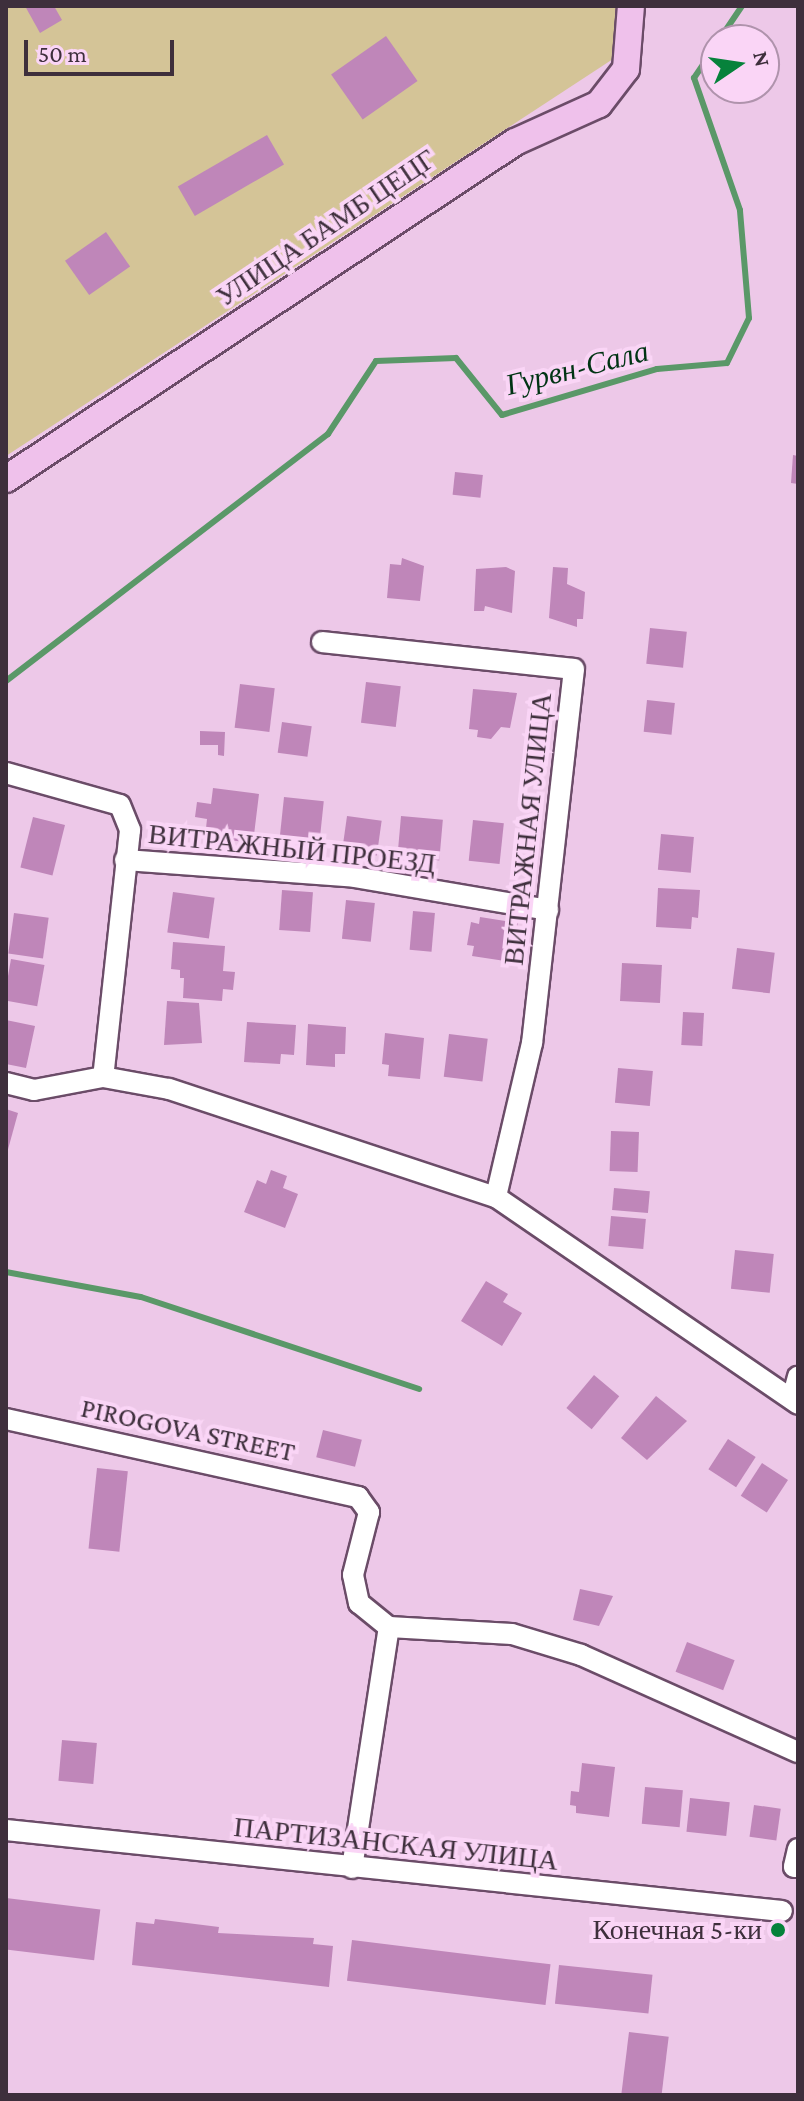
<!DOCTYPE html>
<html>
<head>
<meta charset="utf-8">
<style>
	body { margin:0 }
	#map { position:relative; width:804px; height:2101px; overflow:hidden; background:#edc8e8; font-family:"Crimson Pro",serif }
	div>[style] { position:absolute }
	.green>* { inset:0; background:#d4c497 }
	.stream>* { height:6px; margin:-3px; padding:0 3px; transform-origin:3px; border-radius:3px; background:#5a9868 }
	.building>* { inset:0; background:#bf86b9; transform-origin:0 0 }
	.roads { filter:drop-shadow(2px 0 #6b4c68) drop-shadow(-2px 0 #6b4c68) drop-shadow(0 2px #6b4c68) drop-shadow(0 -2px #6b4c68) }
	.minor>* { height:20px; margin:-10px; padding:0 10px; transform-origin:10px; border-radius:10px; background:#fff }
	.major>* { height:26px; margin:-13px; padding:0 13px; transform-origin:13px; border-radius:13px; background:#efc1eb }
	.dots>* { width:22px; height:22px; translate:-50% -50%; box-sizing:border-box; border:4px solid #fad5f6; border-radius:50% }
	span { translate:-50% -50%; white-space:nowrap; text-align:center; line-height:1.15; -webkit-text-stroke:8px #fad5f6; paint-order:stroke }
	.street-label { font-size:28px; color:#3e2f3c }
	.poi-label { font-size:28px; color:#3e2f3c }
	.right { translate:-100% -50%; text-align:right }
	.water-label { font-size:30px; color:#013414; font-style:italic }
	.frame { position:absolute; inset:0; border:8px solid #3e2f3c; pointer-events:none }
	.north { position:absolute; left:700px; top:24px; width:80px; height:80px; box-sizing:border-box; background:#fad5f6; border:2px solid #af93ac; border-radius:50%; rotate:77deg; font-size:22px; font-weight:700; line-height:32px; text-align:center; color:#3e2f3c }
	.north::after { content:''; display:block; margin:auto; width:28px; height:36px; background:#06823b; clip-path:polygon(50% 0,100% 100%,50% 72%,0 100%) }
	.scale { position:absolute; left:24px; top:40px; width:150px; height:36px; box-sizing:border-box; border:4px solid #3e2f3c; border-top:0; padding-left:10px; font-size:24px; line-height:28px; white-space:nowrap; color:#3e2f3c; -webkit-text-stroke:6px #fad5f6; paint-order:stroke }
</style>
</head>
<body>
<div id="map">
	<div class="green">
		<div style="clip-path:polygon(6px 6px,616px 6px,613px 59px,6px 456px)"></div>
	</div>
	<div class="stream">
		<div style="left:719px;top:40px;width:41px;rotate:-55.9deg"></div>
		<div style="left:6px;top:681px;width:406px;rotate:-37.5deg"></div>
		<div style="left:328px;top:434px;width:87px;rotate:-56.7deg"></div>
		<div style="left:376px;top:361px;width:80px;rotate:-2.1deg"></div>
		<div style="left:456px;top:358px;width:73px;rotate:51.1deg"></div>
		<div style="left:502px;top:415px;width:162px;rotate:-16.5deg"></div>
		<div style="left:657px;top:369px;width:70px;rotate:-4.9deg"></div>
		<div style="left:727px;top:363px;width:50px;rotate:-63.9deg"></div>
		<div style="left:749px;top:318px;width:108px;rotate:-94.8deg"></div>
		<div style="left:740px;top:210px;width:140px;rotate:-109.2deg"></div>
		<div style="left:694px;top:78px;width:40px;rotate:-56deg"></div>
		<div style="left:6px;top:1272px;width:137px;rotate:10.5deg"></div>
		<div style="left:141px;top:1297px;width:293px;rotate:18.3deg"></div>
	</div>
	<div class="building">
		<div style="clip-path:polygon(25px 6px,54px 6px,62px 20px,40px 33px)"></div>
		<div style="left:386px;top:36px;width:55px;height:67px;rotate:55deg"></div>
		<div style="left:267px;top:135px;width:34px;height:103px;rotate:60deg"></div>
		<div style="left:106px;top:232px;width:42px;height:50px;rotate:55deg"></div>
		<div style="clip-path:polygon(793px 455px,798px 456px,798px 484px,791px 483px)"></div>
		<div style="left:455px;top:472px;width:28px;height:23px;rotate:6deg"></div>
		<div style="clip-path:polygon(402px 558px,424px 566px,420px 601px,387px 598px,390px 564px,401px 565px)"></div>
		<div style="clip-path:polygon(506px 567px,515px 571px,512px 613px,485px 606px,484px 611px,474px 611px,476px 569px)"></div>
		<div style="clip-path:polygon(553px 567px,568px 568px,567px 584px,585px 592px,583px 619px,577px 619px,577px 627px,549px 618px)"></div>
		<div style="left:650px;top:628px;width:37px;height:36px;rotate:6deg"></div>
		<div style="left:366px;top:682px;width:35px;height:41px;rotate:7deg"></div>
		<div style="left:240px;top:684px;width:35px;height:44px;rotate:7deg"></div>
		<div style="clip-path:polygon(473px 689px,517px 693px,510px 728px,501px 727px,491px 739px,477px 737px,478px 730px,469px 729px)"></div>
		<div style="left:647px;top:700px;width:28px;height:32px;rotate:6deg"></div>
		<div style="left:282px;top:722px;width:30px;height:31px;rotate:8deg"></div>
		<div style="clip-path:polygon(200px 731px,225px 732px,224px 756px,218px 755px,218px 745px,200px 745px)"></div>
		<div style="clip-path:polygon(213px 788px,259px 794px,253px 843px,205px 837px,207px 819px,195px 817px,197px 802px,211px 804px)"></div>
		<div style="left:284px;top:797px;width:40px;height:43px;rotate:6deg"></div>
		<div style="left:347px;top:816px;width:35px;height:35px;rotate:8deg"></div>
		<div style="left:401px;top:816px;width:42px;height:41px;rotate:5deg"></div>
		<div style="left:33px;top:817px;width:33px;height:52px;rotate:14deg"></div>
		<div style="left:473px;top:820px;width:31px;height:41px;rotate:6deg"></div>
		<div style="left:661px;top:834px;width:33px;height:36px;rotate:5deg"></div>
		<div style="clip-path:polygon(658px 888px,700px 890px,698px 918px,692px 917px,691px 929px,656px 927px)"></div>
		<div style="left:282px;top:890px;width:31px;height:40px;rotate:4deg"></div>
		<div style="left:173px;top:892px;width:42px;height:41px;rotate:8deg"></div>
		<div style="left:346px;top:900px;width:29px;height:39px;rotate:6deg"></div>
		<div style="left:413px;top:911px;width:22px;height:39px;rotate:5deg"></div>
		<div style="left:14px;top:913px;width:35px;height:41px;rotate:8deg"></div>
		<div style="clip-path:polygon(480px 917px,518px 923px,511px 962px,472px 956px,474px 946px,467px 945px,471px 922px,479px 924px)"></div>
		<div style="clip-path:polygon(173px 942px,225px 946px,223px 971px,235px 972px,233px 990px,223px 989px,222px 1001px,183px 998px,184px 978px,180px 978px,180px 970px,171px 969px)"></div>
		<div style="left:737px;top:948px;width:38px;height:41px;rotate:7deg"></div>
		<div style="left:11px;top:959px;width:34px;height:42px;rotate:10deg"></div>
		<div style="left:622px;top:963px;width:40px;height:38px;rotate:3deg"></div>
		<div style="clip-path:polygon(167px 1001px,199px 1003px,202px 1043px,164px 1045px)"></div>
		<div style="left:683px;top:1012px;width:21px;height:33px;rotate:3deg"></div>
		<div style="clip-path:polygon(6px 1020px,35px 1026px,26px 1068px,6px 1064px)"></div>
		<div style="clip-path:polygon(247px 1022px,296px 1025px,294px 1055px,281px 1054px,280px 1064px,244px 1062px)"></div>
		<div style="clip-path:polygon(308px 1024px,346px 1027px,345px 1054px,335px 1054px,335px 1067px,306px 1065px)"></div>
		<div style="clip-path:polygon(385px 1033px,424px 1038px,420px 1079px,388px 1076px,389px 1065px,382px 1064px)"></div>
		<div style="left:449px;top:1034px;width:39px;height:43px;rotate:7deg"></div>
		<div style="left:618px;top:1068px;width:35px;height:35px;rotate:5deg"></div>
		<div style="clip-path:polygon(6px 1109px,18px 1113px,7px 1153px,6px 1153px)"></div>
		<div style="left:611px;top:1131px;width:28px;height:40px;rotate:2deg"></div>
		<div style="clip-path:polygon(271px 1170px,287px 1176px,283px 1188px,298px 1194px,285px 1228px,244px 1212px,257px 1180px,266px 1184px)"></div>
		<div style="left:614px;top:1188px;width:36px;height:22px;rotate:5deg"></div>
		<div style="left:611px;top:1216px;width:35px;height:30px;rotate:5deg"></div>
		<div style="left:735px;top:1250px;width:39px;height:39px;rotate:6deg"></div>
		<div style="clip-path:polygon(486px 1281px,508px 1294px,503px 1302px,522px 1313px,502px 1346px,461px 1321px)"></div>
		<div style="left:594px;top:1375px;width:33px;height:43px;rotate:40deg"></div>
		<div style="clip-path:polygon(656px 1396px,687px 1421px,647px 1460px,621px 1438px)"></div>
		<div style="left:323px;top:1430px;width:40px;height:28px;rotate:14deg"></div>
		<div style="left:728px;top:1439px;width:33px;height:36px;rotate:33deg"></div>
		<div style="left:762px;top:1463px;width:31px;height:39px;rotate:33deg"></div>
		<div style="left:97px;top:1468px;width:31px;height:81px;rotate:6deg"></div>
		<div style="clip-path:polygon(580px 1589px,613px 1596px,599px 1626px,573px 1620px)"></div>
		<div style="left:687px;top:1642px;width:51px;height:32px;rotate:21deg"></div>
		<div style="left:62px;top:1740px;width:35px;height:41px;rotate:5deg"></div>
		<div style="clip-path:polygon(582px 1763px,615px 1767px,609px 1817px,576px 1813px,576px 1806px,570px 1805px,571px 1791px,579px 1792px)"></div>
		<div style="left:645px;top:1787px;width:38px;height:37px;rotate:5deg"></div>
		<div style="left:690px;top:1798px;width:40px;height:34px;rotate:6deg"></div>
		<div style="left:754px;top:1805px;width:27px;height:32px;rotate:8deg"></div>
		<div style="left:6px;top:1898px;width:95px;height:51px;rotate:7deg"></div>
		<div style="clip-path:polygon(155px 1919px,219px 1927px,218px 1933px,314px 1938px,313px 1944px,333px 1946px,329px 1987px,132px 1965px,136px 1922px,154px 1924px)"></div>
		<div style="left:352px;top:1940px;width:200px;height:41px;rotate:7deg"></div>
		<div style="left:559px;top:1965px;width:94px;height:39px;rotate:6deg"></div>
		<div style="left:629px;top:2032px;width:40px;height:63px;rotate:7deg"></div>
	</div>
	<div class="roads">
		<div class="minor">
			<div style="left:322px;top:642px;width:253px;rotate:6.1deg"></div>
			<div style="left:574px;top:669px;width:376px;rotate:96.4deg"></div>
			<div style="left:532px;top:1043px;width:158px;rotate:103.2deg"></div>
			<div style="left:6px;top:773px;width:118px;rotate:15.7deg"></div>
			<div style="left:120px;top:805px;width:27px;rotate:68deg"></div>
			<div style="left:130px;top:830px;width:248px;rotate:96.2deg"></div>
			<div style="left:125px;top:860px;width:231px;rotate:4.2deg"></div>
			<div style="left:355px;top:877px;width:196px;rotate:9.7deg"></div>
			<div style="left:6px;top:1083px;width:29px;rotate:14deg"></div>
			<div style="left:34px;top:1090px;width:70px;rotate:-10.7deg"></div>
			<div style="left:103px;top:1077px;width:67px;rotate:10.3deg"></div>
			<div style="left:169px;top:1089px;width:344px;rotate:18.3deg"></div>
			<div style="left:496px;top:1197px;width:366px;rotate:34.4deg"></div>
			<div style="left:792px;top:1399px;width:23px;rotate:-75deg"></div>
			<div style="left:6px;top:1419px;width:361px;rotate:12.5deg"></div>
			<div style="left:358px;top:1497px;width:19px;rotate:54deg"></div>
			<div style="left:369px;top:1512px;width:65px;rotate:104.3deg"></div>
			<div style="left:353px;top:1575px;width:29px;rotate:78deg"></div>
			<div style="left:359px;top:1603px;width:38px;rotate:39deg"></div>
			<div style="left:389px;top:1627px;width:123px;rotate:3.3deg"></div>
			<div style="left:512px;top:1634px;width:72px;rotate:16.9deg"></div>
			<div style="left:581px;top:1655px;width:238px;rotate:24.1deg"></div>
			<div style="left:6px;top:1830px;width:780px;rotate:5.96deg"></div>
			<div style="left:798px;top:1849px;width:18px;rotate:103deg"></div>
			<div style="left:794px;top:1867px;width:4px"></div>
			<div style="left:352px;top:1868px;width:244px;rotate:-81.3deg"></div>
		</div>
		<div class="major">
			<div style="left:6px;top:479px;width:610px;rotate:-33.51deg"></div>
			<div style="left:515px;top:142px;width:92px;rotate:-24.3deg"></div>
			<div style="left:599px;top:104px;width:44px;rotate:-52.4deg"></div>
			<div style="left:626px;top:69px;width:63px;rotate:-85.5deg"></div>
		</div>
	</div>
	<div class="dots">
		<div style="left:778px;top:1930px;background:#06823b"></div>
	</div>
	<div class="street-label">
		<span style="left:326px;top:228px;rotate:-34deg">УЛИЦА БАМБ ЦЕЦГ</span>
		<span style="left:528px;top:829px;rotate:-84deg">ВИТРАЖНАЯ УЛИЦА</span>
		<span style="left:292px;top:849px;rotate:6deg">ВИТРАЖНЫЙ ПРОЕЗД</span>
		<span style="left:188px;top:1430px;rotate:12deg">PIROGOVA STREET</span>
		<span style="left:396px;top:1844px;rotate:6deg">ПАРТИЗАНСКАЯ УЛИЦА</span>
	</div>
	<div class="poi-label">
		<span class="right" style="left:762px;top:1930px">Конечная 5-ки</span>
	</div>
	<div class="water-label">
		<span style="left:577px;top:368px;rotate:-14deg">Гурвн-Сала</span>
	</div>
	<div class="frame"></div>
	<div class="north">N</div>
	<div class="scale">50 m</div>
</div>
</body>
</html>
